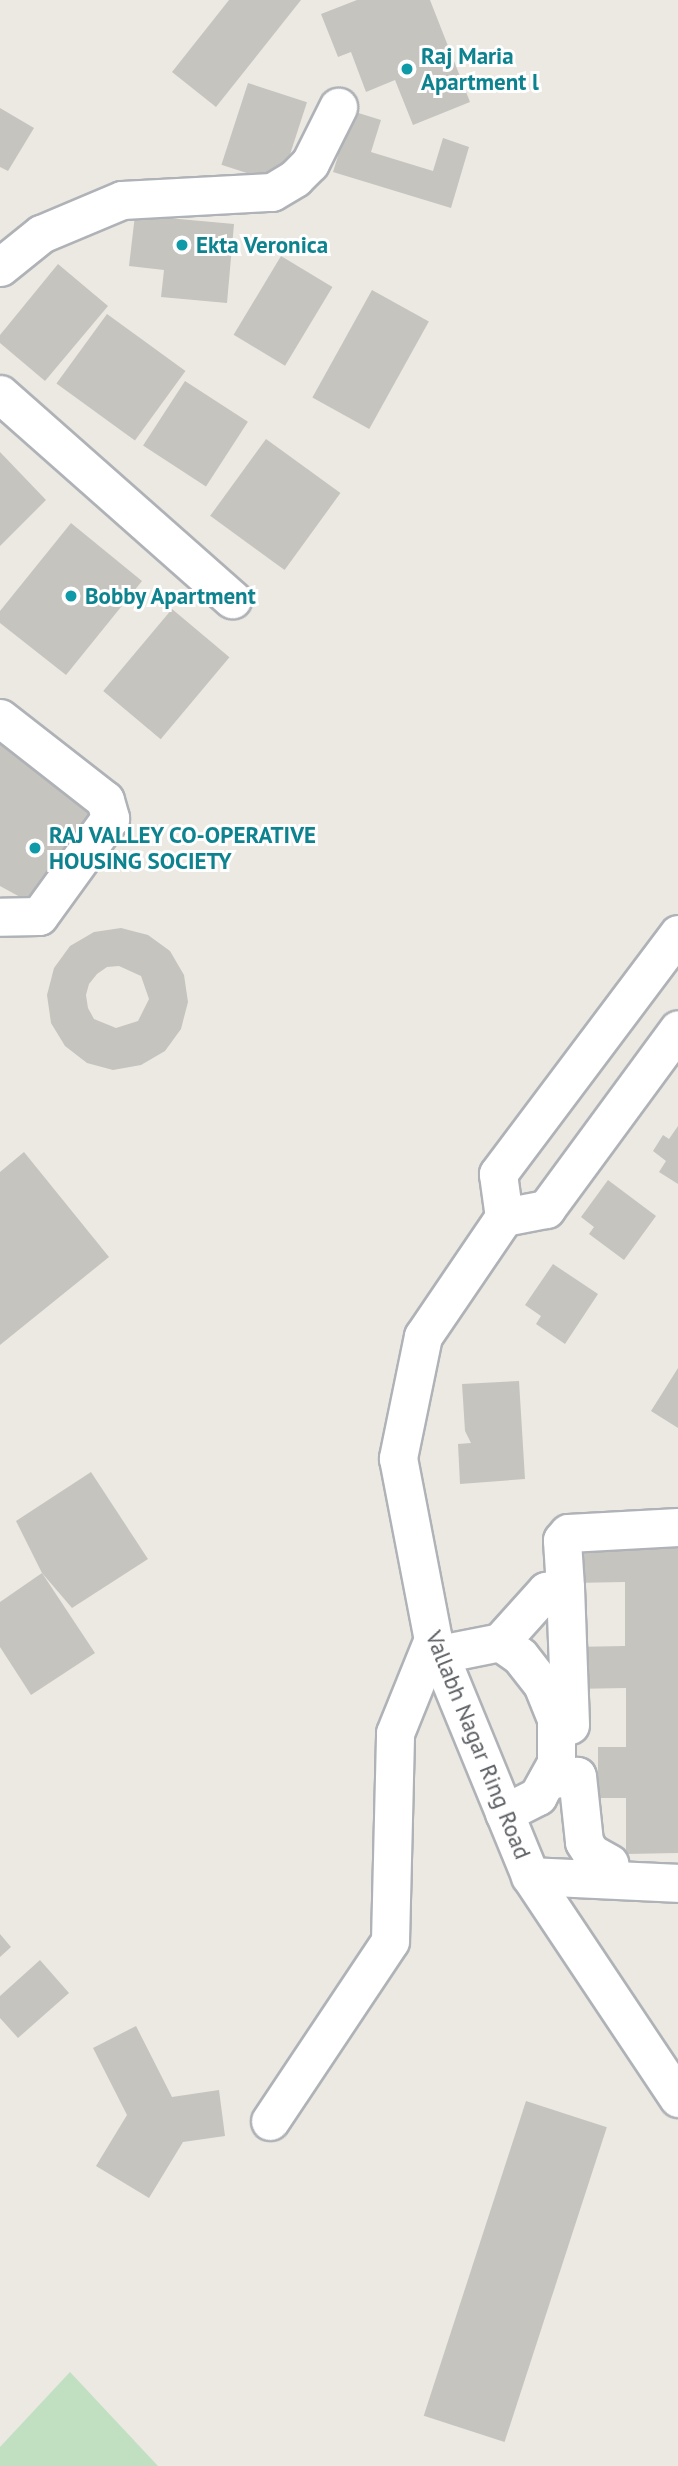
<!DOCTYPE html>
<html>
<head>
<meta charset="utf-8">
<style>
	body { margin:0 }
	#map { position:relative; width:678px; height:2466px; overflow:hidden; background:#ebe9e2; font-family:"PT Sans",sans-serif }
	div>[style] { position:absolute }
	.green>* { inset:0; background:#c1e0c2 }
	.building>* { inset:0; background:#c6c4bf; transform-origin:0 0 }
	.roads { filter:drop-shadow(2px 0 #afb2b6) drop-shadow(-2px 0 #afb2b6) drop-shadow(0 2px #afb2b6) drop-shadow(0 -2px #afb2b6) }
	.minor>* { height:37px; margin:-18.5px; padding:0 18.5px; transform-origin:18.5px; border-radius:18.5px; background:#fff }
	.dots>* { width:19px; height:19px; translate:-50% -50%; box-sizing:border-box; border:4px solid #fff; border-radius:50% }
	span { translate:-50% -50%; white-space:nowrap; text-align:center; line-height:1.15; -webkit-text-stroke:6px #fff; paint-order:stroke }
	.culture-label { font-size:23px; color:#0d838f; font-weight:700 }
	.left { translate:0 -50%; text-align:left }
	.street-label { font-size:23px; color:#5a5d61 }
</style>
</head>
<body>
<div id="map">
	<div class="green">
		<div style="clip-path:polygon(70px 2372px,158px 2466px,0 2466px,0 2447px)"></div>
	</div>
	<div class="building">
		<div style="clip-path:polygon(229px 0,301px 0,216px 107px,172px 72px)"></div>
		<div style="clip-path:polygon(357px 0,430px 0,470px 102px,413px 125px,395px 80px,366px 92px,351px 52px,338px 57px,321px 14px)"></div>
		<div style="left:248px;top:83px;width:62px;height:86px;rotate:18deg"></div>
		<div style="clip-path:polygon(0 108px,34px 128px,8px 171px,0 167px)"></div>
		<div style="clip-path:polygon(352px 111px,381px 120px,371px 152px,433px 171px,443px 138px,469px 147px,451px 208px,333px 172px)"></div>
		<div style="clip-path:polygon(135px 215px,234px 224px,227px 303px,161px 297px,164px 270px,129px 266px)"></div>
		<div style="left:281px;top:256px;width:60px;height:92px;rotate:31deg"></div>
		<div style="clip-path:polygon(58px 264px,108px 306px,45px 381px,0 343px,0 335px)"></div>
		<div style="left:372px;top:290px;width:65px;height:123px;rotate:29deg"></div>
		<div style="left:107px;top:314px;width:97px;height:86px;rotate:36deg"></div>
		<div style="left:185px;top:381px;width:75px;height:77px;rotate:33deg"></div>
		<div style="left:266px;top:439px;width:92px;height:95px;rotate:36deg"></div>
		<div style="clip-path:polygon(0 452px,46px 500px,0 546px)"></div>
		<div style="clip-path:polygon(71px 523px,142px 581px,66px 675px,0 623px,0 611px)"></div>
		<div style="left:172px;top:609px;width:75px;height:107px;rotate:40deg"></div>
		<div style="clip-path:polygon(0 735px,97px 811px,31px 903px,0 886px)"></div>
		<div style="clip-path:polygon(evenodd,121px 928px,148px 935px,170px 951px,184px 975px,188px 1002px,181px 1029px,165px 1051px,141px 1065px,113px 1070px,87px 1063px,65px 1046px,51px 1023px,47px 995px,54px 968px,70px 946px,94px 932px,121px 928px,119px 966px,141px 976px,149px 999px,138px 1021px,116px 1028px,94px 1019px,88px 1008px,86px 995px,89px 984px,97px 974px,107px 967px,119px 966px)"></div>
		<div style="clip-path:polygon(678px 1126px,678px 1184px,659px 1172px,666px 1161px,653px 1151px,663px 1135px,669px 1139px)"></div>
		<div style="clip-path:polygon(24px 1152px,109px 1257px,0 1345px,0 1172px)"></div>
		<div style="clip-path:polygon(608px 1180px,656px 1216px,624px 1260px,589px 1234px,594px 1227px,581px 1217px)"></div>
		<div style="clip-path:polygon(553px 1264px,598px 1294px,565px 1344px,536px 1324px,541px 1316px,525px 1305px)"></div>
		<div style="clip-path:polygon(678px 1368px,678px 1428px,651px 1411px)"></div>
		<div style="clip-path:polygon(519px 1381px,525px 1479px,460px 1484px,458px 1444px,471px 1443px,465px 1431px,462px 1384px)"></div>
		<div style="clip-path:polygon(91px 1472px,148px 1559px,72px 1608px,42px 1573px,16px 1521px)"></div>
		<div style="clip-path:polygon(678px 1538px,678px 1853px,626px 1854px,626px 1798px,598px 1798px,598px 1747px,626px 1747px,626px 1688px,572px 1689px,572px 1647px,625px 1646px,625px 1582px,572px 1583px,571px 1540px)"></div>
		<div style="clip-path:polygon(42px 1573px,95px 1653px,31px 1695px,0 1647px,0 1602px)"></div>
		<div style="clip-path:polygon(0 1934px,11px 1947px,0 1957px)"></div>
		<div style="clip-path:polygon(40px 1960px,69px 1993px,18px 2038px,0 2018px,0 1996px)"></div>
		<div style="clip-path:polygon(136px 2026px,172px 2097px,219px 2090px,225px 2136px,183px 2142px,149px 2198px,96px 2166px,127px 2115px,93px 2048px)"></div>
		<div style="left:526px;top:2101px;width:85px;height:331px;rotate:18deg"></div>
	</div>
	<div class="roads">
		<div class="minor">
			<div style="left:0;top:267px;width:53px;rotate:-38.8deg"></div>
			<div style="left:41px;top:234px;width:88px;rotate:-22.8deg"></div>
			<div style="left:122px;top:200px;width:150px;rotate:-3.1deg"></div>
			<div style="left:272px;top:192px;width:27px;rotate:-31deg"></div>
			<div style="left:295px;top:178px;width:21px;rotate:-45deg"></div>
			<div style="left:310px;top:163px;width:63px;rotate:-63.4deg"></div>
			<div style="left:0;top:394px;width:310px;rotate:41.5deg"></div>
			<div style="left:0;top:718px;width:133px;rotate:38deg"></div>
			<div style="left:105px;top:800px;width:19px;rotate:74deg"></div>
			<div style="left:110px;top:818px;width:121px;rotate:125.9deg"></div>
			<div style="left:39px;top:916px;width:39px;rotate:179deg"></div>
			<div style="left:678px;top:934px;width:300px;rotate:126.9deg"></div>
			<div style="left:498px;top:1174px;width:43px;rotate:82.1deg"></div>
			<div style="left:504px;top:1217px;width:144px;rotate:124.2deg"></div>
			<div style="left:423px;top:1336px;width:125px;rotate:101.6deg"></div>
			<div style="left:398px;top:1458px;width:184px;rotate:79.1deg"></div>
			<div style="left:433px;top:1639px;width:256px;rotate:67.7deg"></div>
			<div style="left:530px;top:1876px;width:267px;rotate:56.3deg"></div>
			<div style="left:504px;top:1217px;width:43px;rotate:-10.8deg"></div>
			<div style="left:546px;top:1209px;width:223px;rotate:-53.7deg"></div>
			<div style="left:565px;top:1587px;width:138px;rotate:87.9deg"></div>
			<div style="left:500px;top:1642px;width:69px;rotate:-48deg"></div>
			<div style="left:546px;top:1591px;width:19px;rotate:-12deg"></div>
			<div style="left:565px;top:1587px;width:47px;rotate:-93.7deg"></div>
			<div style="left:562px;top:1540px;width:9px;rotate:-49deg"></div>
			<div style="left:568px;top:1533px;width:110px;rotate:-3.1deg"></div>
			<div style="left:440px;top:1654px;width:61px;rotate:-11.3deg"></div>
			<div style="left:500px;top:1642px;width:24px;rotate:35deg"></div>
			<div style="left:520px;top:1656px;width:36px;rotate:52deg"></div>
			<div style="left:542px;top:1684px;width:38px;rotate:68deg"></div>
			<div style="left:556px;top:1719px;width:44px;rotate:90deg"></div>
			<div style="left:556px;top:1763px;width:38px;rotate:119deg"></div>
			<div style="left:538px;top:1796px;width:38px;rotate:153deg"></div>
			<div style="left:547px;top:1780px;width:30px;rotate:-8deg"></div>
			<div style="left:577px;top:1776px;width:66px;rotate:83.9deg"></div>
			<div style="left:584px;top:1842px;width:13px;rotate:58deg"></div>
			<div style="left:591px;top:1853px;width:21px;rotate:29deg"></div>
			<div style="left:530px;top:1876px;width:148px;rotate:2.7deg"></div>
			<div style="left:270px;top:2121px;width:216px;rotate:-56.3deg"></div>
			<div style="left:390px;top:1941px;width:208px;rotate:-88.6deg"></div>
			<div style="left:395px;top:1733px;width:101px;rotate:-68deg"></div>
		</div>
	</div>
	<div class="dots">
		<div style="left:407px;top:69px;background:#0f9aa8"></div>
		<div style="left:182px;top:245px;background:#0f9aa8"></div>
		<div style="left:71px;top:596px;background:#0f9aa8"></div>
		<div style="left:35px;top:848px;background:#0f9aa8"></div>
	</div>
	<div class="culture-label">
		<span class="left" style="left:421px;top:69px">Raj Maria<br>Apartment l</span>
		<span class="left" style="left:196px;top:245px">Ekta Veronica</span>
		<span class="left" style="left:85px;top:596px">Bobby Apartment</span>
		<span class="left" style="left:49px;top:848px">RAJ VALLEY CO-OPERATIVE<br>HOUSING SOCIETY</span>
	</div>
	<div class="street-label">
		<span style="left:478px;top:1745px;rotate:68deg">Vallabh Nagar Ring Road</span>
	</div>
</div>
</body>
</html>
